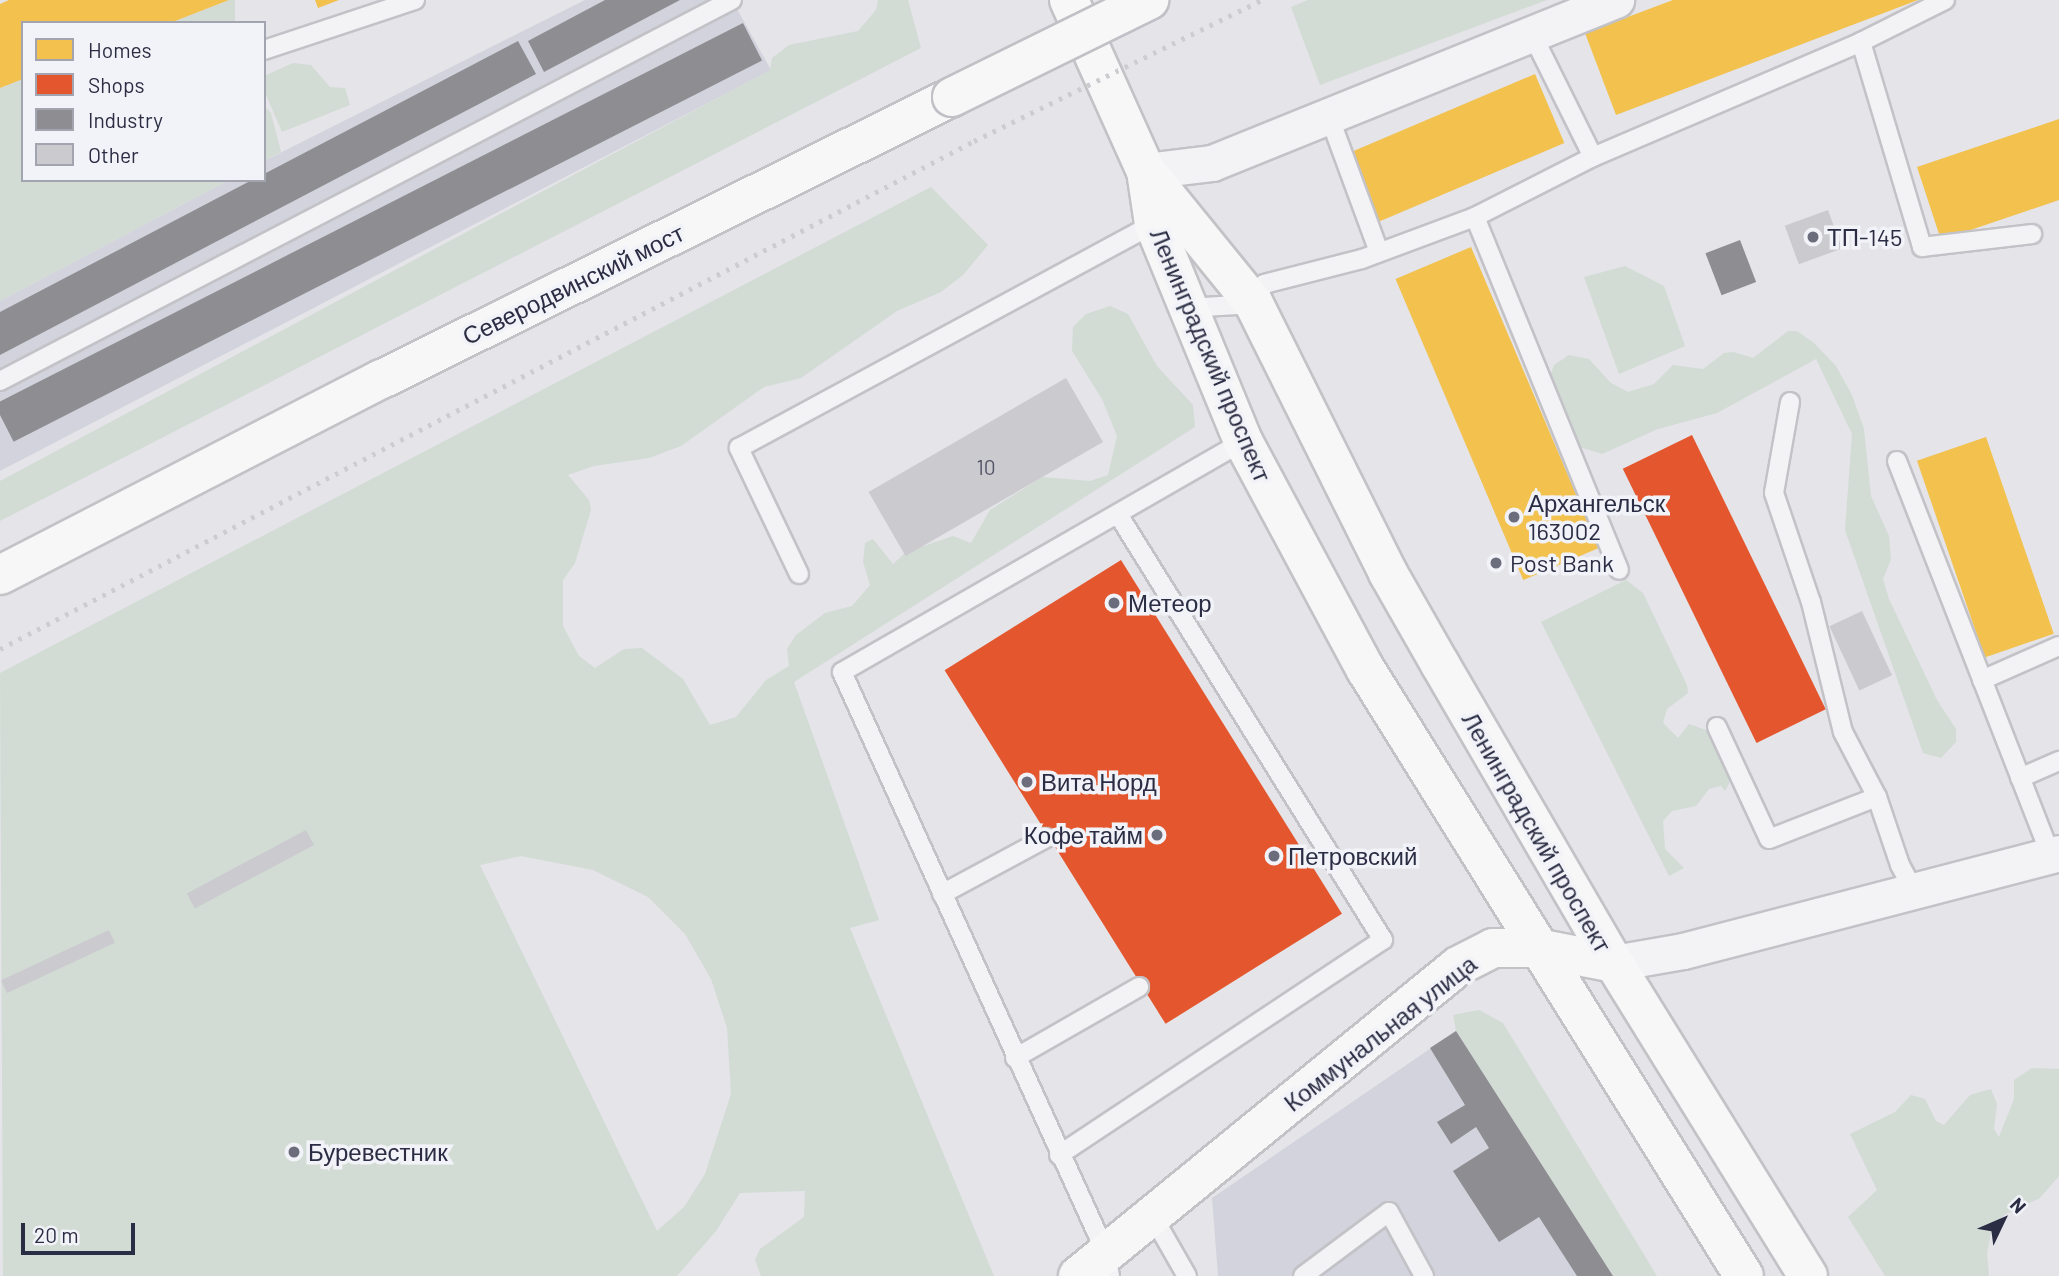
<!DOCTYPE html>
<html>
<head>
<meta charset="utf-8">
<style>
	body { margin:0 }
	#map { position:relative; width:2059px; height:1276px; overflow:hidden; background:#e4e4e9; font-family:Barlow,sans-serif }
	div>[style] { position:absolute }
	.built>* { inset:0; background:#d2d3dc }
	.green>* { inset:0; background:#d2dcd4 }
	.homes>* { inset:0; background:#f2c14e; transform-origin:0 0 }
	.shops>* { inset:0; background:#e4572e; transform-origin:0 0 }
	.industry>* { inset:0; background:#8d8d92; transform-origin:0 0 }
	.building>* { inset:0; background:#cacacf; transform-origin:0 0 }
	.roads { filter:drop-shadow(2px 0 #c2c2c7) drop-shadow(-2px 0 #c2c2c7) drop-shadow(0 2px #c2c2c7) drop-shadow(0 -2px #c2c2c7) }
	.lane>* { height:18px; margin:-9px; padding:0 9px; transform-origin:9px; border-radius:9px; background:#f3f3f6 }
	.street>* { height:35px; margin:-17.5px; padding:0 17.5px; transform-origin:17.5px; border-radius:17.5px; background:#f3f3f6 }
	.secondary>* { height:38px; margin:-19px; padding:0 19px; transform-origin:19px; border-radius:19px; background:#f7f7f7 }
	.primary>* { height:38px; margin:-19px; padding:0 19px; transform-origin:19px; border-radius:19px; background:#f7f7f7 }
	.rail>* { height:5px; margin-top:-2.5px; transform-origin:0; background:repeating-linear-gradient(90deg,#cccdd1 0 3.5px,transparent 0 10.5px) }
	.bridges { filter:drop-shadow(2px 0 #c0c1c6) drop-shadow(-2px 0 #c0c1c6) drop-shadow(0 2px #c0c1c6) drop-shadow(0 -2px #c0c1c6) }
	.primary-bridge>* { height:38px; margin:-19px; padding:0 19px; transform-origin:19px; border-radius:19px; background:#f7f7f7 }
	.dots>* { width:19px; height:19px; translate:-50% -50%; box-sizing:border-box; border:4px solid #f2f3f8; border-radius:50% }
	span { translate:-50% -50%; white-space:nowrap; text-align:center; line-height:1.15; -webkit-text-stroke:7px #f2f3f8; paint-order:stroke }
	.number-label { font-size:21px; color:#545668 }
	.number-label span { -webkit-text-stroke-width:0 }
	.poi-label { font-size:24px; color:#2a2d43 }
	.left { translate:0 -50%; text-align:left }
	.right { translate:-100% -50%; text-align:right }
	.street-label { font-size:24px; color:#2a2d43 }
	.legend { position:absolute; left:21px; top:21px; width:245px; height:161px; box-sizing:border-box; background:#f2f3f8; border:2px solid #a2a4b0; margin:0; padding:9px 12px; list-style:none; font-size:21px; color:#2a2d43 }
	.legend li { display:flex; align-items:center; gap:14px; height:35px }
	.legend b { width:35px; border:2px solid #a2a4b0 }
	.north { position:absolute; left:1968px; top:1185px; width:70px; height:70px; -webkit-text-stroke:5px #f2f3f8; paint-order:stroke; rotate:46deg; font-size:19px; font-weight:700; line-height:28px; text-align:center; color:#2a2d43 }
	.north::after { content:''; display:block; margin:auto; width:24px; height:32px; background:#2a2d43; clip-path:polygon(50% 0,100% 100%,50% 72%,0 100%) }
	.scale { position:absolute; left:21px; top:1223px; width:114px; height:32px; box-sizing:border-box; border:4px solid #2a2d43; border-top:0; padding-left:9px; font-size:21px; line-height:24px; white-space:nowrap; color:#2a2d43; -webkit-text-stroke:5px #f2f3f8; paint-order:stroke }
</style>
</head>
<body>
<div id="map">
	<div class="built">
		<div style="clip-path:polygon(585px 0,732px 0,771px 70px,0 471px,0 301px,229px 180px,264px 180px,264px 161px)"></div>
		<div style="clip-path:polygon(1456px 1031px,1613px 1276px,1218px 1276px,1212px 1198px)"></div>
	</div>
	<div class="green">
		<div style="clip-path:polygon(229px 0,235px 0,235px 23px,170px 23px)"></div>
		<div style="clip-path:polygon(878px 0,908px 0,921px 48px,0 521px,0 481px,770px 70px,772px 58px,789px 45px,858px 31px,876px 10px)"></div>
		<div style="clip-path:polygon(1308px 0,1547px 0,1320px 85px,1291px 7px)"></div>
		<div style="clip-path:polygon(293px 63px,311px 65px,330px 87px,345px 88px,350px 105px,282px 132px,264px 90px,264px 76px)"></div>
		<div style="clip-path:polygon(23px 79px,23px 180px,229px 180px,0 301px,0 88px)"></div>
		<div style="clip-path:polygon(264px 106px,271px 113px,281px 152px,264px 161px)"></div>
		<div style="clip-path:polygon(evenodd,931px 187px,988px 245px,963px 275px,941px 292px,897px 311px,801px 378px,764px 387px,681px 446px,649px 458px,594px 466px,568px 475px,589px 500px,591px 510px,575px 563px,563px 580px,563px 626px,579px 656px,595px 668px,624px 649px,642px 648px,683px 679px,710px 725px,736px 717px,766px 680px,789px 666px,787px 649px,796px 635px,825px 613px,852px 606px,870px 585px,863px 562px,865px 543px,873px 539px,893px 564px,906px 552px,953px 536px,971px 543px,990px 510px,1042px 477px,1090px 481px,1108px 475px,1117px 436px,1102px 399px,1072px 351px,1073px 327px,1086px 314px,1110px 306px,1128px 314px,1157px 366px,1193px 405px,1195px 427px,794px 682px,879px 920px,850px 928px,994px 1276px,761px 1276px,755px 1260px,760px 1249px,804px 1217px,805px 1191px,740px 1193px,716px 1231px,677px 1276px,3px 1276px,0 673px,931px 187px,521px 856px,593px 870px,648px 897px,685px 934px,711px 979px,727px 1028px,731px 1094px,705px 1174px,684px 1207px,657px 1231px,480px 865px,521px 856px)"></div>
		<div style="clip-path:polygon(1625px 266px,1664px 286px,1685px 346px,1619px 374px,1584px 277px)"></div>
		<div style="clip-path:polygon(1788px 331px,1797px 331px,1814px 343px,1836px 366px,1852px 395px,1864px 429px,1871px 496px,1889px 536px,1891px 559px,1883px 579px,1889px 599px,1937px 700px,1956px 729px,1956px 742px,1941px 758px,1923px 753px,1845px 530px,1852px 434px,1816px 359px,1717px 413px,1658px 429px,1602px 454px,1573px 445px,1546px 387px,1554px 365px,1569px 355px,1589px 359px,1611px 383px,1628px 392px,1654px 384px,1673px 365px,1703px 369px,1724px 353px,1734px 352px,1753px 358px)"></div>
		<div style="clip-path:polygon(1626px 580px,1643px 593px,1687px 685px,1688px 693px,1667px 709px,1663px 723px,1678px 738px,1689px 724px,1706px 730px,1731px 780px,1725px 791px,1721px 786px,1709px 789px,1696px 806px,1672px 811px,1663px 821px,1665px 849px,1684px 868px,1669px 876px,1541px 622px)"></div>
		<div style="clip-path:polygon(1479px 1010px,1503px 1023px,1657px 1276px,1613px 1276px,1456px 1031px,1453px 1015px)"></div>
		<div style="clip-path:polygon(2032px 1068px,2059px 1069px,2059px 1176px,2040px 1198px,2004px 1215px,1992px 1228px,1987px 1253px,1989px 1276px,1885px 1276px,1848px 1217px,1877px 1190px,1850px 1134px,1895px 1112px,1911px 1095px,1925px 1099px,1936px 1121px,1944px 1125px,1970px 1095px,1991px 1089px,1997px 1104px,1994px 1129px,1999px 1137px,2014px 1099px,2014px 1080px)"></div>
	</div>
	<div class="homes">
		<div style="clip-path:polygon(9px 0,229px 0,170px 23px,23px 23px,23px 79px,0 88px,0 4px)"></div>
		<div style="clip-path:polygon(315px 0,339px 0,318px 8px)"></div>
		<div style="clip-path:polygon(1673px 0,1918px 0,1616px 115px,1585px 33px)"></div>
		<div style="left:1535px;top:74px;width:75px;height:201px;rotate:67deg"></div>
		<div style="clip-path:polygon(2059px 119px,2059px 200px,1941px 240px,1917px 167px)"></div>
		<div style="left:1471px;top:247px;width:327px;height:82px;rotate:67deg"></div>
		<div style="left:1986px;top:437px;width:208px;height:73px;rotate:71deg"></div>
	</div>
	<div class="shops">
		<div style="left:1692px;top:435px;width:305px;height:77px;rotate:64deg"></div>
		<div style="left:1121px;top:560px;width:417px;height:208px;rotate:58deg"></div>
	</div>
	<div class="industry">
		<div style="clip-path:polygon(605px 0,680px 0,544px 72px,528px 41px)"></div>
		<div style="left:743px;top:23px;width:42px;height:840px;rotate:63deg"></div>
		<div style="clip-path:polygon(518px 41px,536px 74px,0 355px,0 312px,252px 180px,264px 180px,264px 174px)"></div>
		<div style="left:1740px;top:240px;width:45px;height:37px;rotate:69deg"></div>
		<div style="clip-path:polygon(1456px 1031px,1613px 1276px,1577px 1276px,1539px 1217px,1499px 1242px,1453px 1171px,1489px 1148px,1476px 1127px,1451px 1144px,1437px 1122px,1465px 1105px,1430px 1048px)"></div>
	</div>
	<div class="building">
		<div style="left:1828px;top:210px;width:41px;height:46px;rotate:70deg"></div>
		<div style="left:1066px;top:378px;width:74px;height:228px;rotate:60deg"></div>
		<div style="left:1862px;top:611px;width:71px;height:36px;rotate:65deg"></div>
		<div style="left:306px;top:830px;width:17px;height:135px;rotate:62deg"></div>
		<div style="left:109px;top:930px;width:14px;height:119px;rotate:65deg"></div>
	</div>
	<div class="roads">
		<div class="lane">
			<div style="left:1532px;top:34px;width:137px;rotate:63.6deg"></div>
			<div style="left:1861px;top:42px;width:214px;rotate:73.4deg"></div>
			<div style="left:1922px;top:247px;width:111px;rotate:-6.7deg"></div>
			<div style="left:264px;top:50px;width:159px;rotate:-18.3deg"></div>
			<div style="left:1329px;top:116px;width:145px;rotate:69.8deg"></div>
			<div style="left:1475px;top:217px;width:381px;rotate:67.8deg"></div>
			<div style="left:1187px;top:308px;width:67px;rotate:-3.4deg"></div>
			<div style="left:1254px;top:304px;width:22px;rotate:-63deg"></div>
			<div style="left:1264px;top:284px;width:101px;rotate:-14.3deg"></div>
			<div style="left:1362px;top:259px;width:121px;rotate:-20.4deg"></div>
			<div style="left:1475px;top:217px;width:132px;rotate:-27deg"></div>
			<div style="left:1593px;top:157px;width:292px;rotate:-23.2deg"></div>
			<div style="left:1861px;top:42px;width:94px;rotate:-26.6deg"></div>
			<div style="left:0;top:381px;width:825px;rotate:-27.5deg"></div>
			<div style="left:1790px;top:402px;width:92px;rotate:100deg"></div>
			<div style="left:1774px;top:493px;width:115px;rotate:71.3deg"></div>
			<div style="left:1811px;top:602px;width:134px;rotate:76.2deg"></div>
			<div style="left:1843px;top:732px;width:73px;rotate:62.4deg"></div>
			<div style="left:1877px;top:797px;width:72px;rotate:71.3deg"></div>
			<div style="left:1900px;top:865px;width:27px;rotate:62deg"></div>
			<div style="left:1897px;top:461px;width:422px;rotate:68.7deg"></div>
			<div style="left:799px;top:574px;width:140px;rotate:-115.5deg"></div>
			<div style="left:739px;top:448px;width:472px;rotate:-28.4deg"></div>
			<div style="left:1982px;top:680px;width:84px;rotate:-23.8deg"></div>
			<div style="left:1717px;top:727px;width:123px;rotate:65.1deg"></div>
			<div style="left:1769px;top:839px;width:116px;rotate:-21.3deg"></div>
			<div style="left:2020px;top:778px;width:43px;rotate:-23.6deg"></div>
			<div style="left:942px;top:894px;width:118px;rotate:-28.3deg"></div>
			<div style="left:1015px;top:1058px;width:143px;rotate:-29.8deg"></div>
			<div style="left:1059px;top:1155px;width:389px;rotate:-33.6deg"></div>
			<div style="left:1383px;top:940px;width:499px;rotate:-121.9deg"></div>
			<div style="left:1152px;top:1215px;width:70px;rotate:60.2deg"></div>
			<div style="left:1110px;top:1276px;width:23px;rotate:-100deg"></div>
			<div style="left:1106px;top:1253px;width:638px;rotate:-114.44deg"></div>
			<div style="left:842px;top:672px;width:463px;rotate:-29.9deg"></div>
			<div style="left:1303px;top:1276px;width:107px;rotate:-36.7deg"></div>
			<div style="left:1389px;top:1212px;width:73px;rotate:61.3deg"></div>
		</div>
		<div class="street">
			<div style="left:1146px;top:171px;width:66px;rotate:-6.9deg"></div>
			<div style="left:1212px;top:163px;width:436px;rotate:-22deg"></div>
			<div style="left:1614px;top:963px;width:70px;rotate:-9.9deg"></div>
			<div style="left:1683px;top:951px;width:389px;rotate:-14.6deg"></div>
		</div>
		<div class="secondary">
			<div style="left:1078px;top:1276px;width:490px;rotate:-39.2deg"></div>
			<div style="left:1458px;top:966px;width:39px;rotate:-27deg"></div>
			<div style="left:1493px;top:948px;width:44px"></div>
			<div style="left:1537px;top:948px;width:78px;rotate:11deg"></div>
		</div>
		<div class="primary">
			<div style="left:1069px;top:0;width:188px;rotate:65.8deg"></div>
			<div style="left:1146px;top:171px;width:171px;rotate:50.9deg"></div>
			<div style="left:1254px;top:304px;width:301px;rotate:63.5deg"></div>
			<div style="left:1388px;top:573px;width:105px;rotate:60.3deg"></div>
			<div style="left:1440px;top:664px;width:346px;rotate:59.8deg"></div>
			<div style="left:1614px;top:963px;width:368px;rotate:58.2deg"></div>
			<div style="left:1146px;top:171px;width:54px;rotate:81.4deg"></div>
			<div style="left:1154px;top:224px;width:235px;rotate:67.7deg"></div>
			<div style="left:1243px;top:441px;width:260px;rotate:61.8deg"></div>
			<div style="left:1366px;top:670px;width:714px;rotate:58.05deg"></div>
			<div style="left:0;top:575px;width:429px;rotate:-27.2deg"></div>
			<div style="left:382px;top:379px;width:636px;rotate:-26.32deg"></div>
		</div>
	</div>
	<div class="rail">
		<div style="left:0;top:649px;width:1099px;rotate:-27.54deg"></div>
		<div style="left:974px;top:141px;width:321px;rotate:-26.1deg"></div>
	</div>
	<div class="bridges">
		<div class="primary-bridge">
			<div style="left:952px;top:97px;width:220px;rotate:-26.2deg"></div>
		</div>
	</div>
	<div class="dots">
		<div style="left:1813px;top:237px;background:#6b6d7d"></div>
		<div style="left:1514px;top:517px;background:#6b6d7d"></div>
		<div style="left:1496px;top:563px;background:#6b6d7d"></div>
		<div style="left:1114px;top:603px;background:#6b6d7d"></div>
		<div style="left:1027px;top:782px;background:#6b6d7d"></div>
		<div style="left:1157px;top:835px;background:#6b6d7d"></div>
		<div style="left:1274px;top:856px;background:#6b6d7d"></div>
		<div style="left:294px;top:1152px;background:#6b6d7d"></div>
	</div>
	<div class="number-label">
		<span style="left:986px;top:467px">10</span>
	</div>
	<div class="poi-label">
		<span class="left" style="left:1827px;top:237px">ТП-145</span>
		<span class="left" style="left:1528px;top:517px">Архангельск<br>163002</span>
		<span class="left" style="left:1510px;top:563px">Post Bank</span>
		<span class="left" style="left:1128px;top:603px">Метеор</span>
		<span class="left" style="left:1041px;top:782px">Вита Норд</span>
		<span class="right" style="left:1143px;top:835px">Кофе тайм</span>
		<span class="left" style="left:1288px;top:856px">Петровский</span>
		<span class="left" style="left:308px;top:1152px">Буревестник</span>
	</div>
	<div class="street-label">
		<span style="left:573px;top:284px;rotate:-26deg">Северодвинский мост</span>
		<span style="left:1211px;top:355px;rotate:67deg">Ленинградский проспект</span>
		<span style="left:1537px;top:832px;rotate:60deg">Ленинградский проспект</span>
		<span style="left:1380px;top:1033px;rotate:-38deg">Коммунальная улица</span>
	</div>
	<ul class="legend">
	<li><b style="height:19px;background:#f2c14e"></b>Homes</li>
	<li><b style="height:19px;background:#e4572e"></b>Shops</li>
	<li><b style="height:19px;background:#8d8d92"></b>Industry</li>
	<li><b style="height:19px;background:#cacacf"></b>Other</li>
	</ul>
	<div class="north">N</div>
	<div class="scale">20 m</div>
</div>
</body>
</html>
